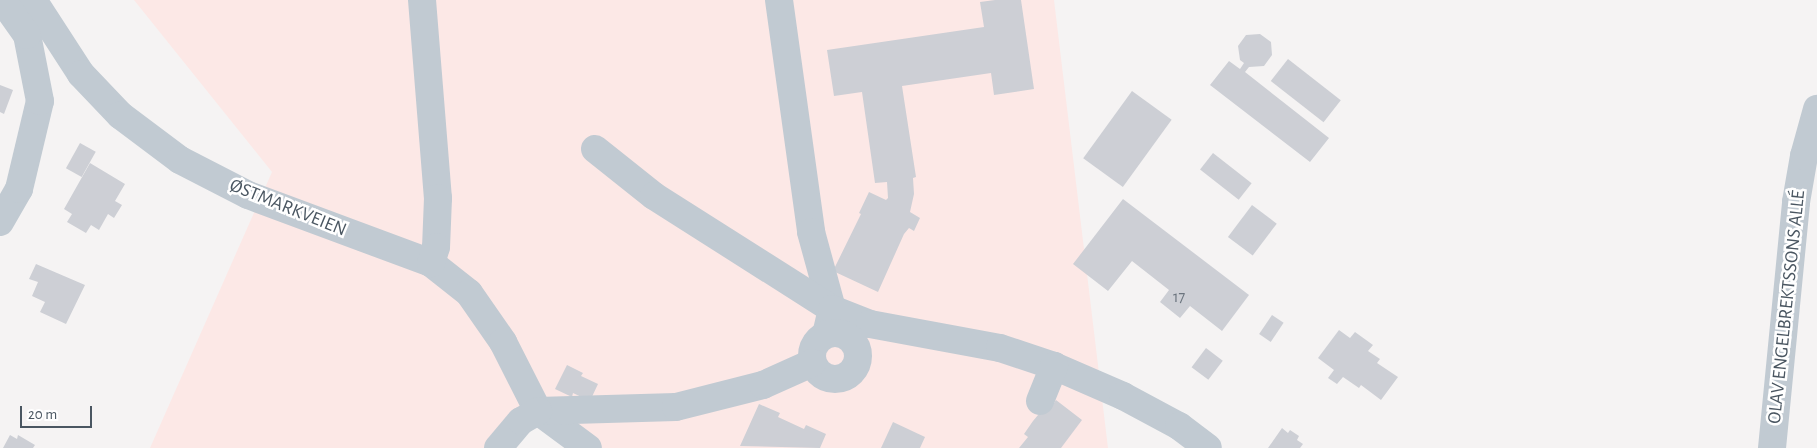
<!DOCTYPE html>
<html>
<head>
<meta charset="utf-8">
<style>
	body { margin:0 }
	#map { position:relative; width:1817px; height:448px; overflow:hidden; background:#f5f3f3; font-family:"Alegreya Sans",sans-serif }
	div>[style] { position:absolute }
	.medical>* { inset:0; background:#fce8e6 }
	.building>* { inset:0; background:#cdcfd5; transform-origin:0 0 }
	.minor>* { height:28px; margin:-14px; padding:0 14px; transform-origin:14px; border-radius:14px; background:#c1cad2 }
	.minor>.ring { margin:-14px; padding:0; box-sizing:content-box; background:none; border:28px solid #c1cad2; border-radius:50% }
	span { translate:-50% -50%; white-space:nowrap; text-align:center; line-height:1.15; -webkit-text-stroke:5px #fff; paint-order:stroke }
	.number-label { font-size:16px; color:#6b747e }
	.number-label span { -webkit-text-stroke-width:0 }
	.street-label { font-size:19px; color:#4a5661 }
	.scale { position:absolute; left:20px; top:406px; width:72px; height:22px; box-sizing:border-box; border:2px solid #4a5661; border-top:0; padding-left:6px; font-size:15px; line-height:18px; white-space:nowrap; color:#4a5661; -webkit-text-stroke:4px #fff; paint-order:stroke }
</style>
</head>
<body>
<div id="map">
	<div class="medical">
		<div style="clip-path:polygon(134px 0,1054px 0,1108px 448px,588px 448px,538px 411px,501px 448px,150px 448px,272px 172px)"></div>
	</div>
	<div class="building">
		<div style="clip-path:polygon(995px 0,1021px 0,1034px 89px,994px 95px,991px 73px,902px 86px,916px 177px,913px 178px,914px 194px,910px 212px,920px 218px,914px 231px,909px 228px,904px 234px,878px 292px,833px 271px,861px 214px,859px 213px,869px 192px,886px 200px,888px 198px,887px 182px,875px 183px,862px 92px,834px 96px,827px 50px,984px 27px,980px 2px)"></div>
		<div style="clip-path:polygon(1260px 34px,1271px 42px,1272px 55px,1264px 66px,1249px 67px,1245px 72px,1329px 138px,1310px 162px,1210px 85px,1229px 61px,1240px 69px,1244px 63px,1240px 60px,1238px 46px,1246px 35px)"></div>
		<div style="left:1288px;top:59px;width:67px;height:28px;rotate:38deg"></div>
		<div style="clip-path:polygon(0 85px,13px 90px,4px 114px,0 112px)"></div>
		<div style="left:1132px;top:91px;width:49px;height:83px;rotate:36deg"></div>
		<div style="left:80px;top:143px;width:18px;height:29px;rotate:29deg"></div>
		<div style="left:1213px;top:153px;width:49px;height:21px;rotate:38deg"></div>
		<div style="clip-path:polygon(90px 163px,125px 184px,115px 201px,122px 205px,114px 218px,108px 214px,99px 230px,91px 225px,86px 233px,67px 222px,72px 214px,64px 209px)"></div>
		<div style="clip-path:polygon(1123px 199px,1249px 295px,1222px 331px,1190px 306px,1180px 318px,1160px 302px,1169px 290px,1132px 261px,1108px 291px,1073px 264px)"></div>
		<div style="left:1252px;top:205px;width:31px;height:40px;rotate:37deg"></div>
		<div style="clip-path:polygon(36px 264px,85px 285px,66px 324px,40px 312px,45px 302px,32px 296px,38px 282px,29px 279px)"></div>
		<div style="left:1272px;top:315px;width:14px;height:23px;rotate:34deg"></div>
		<div style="clip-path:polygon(1339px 330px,1350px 338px,1355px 332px,1373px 345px,1368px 351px,1380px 359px,1377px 363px,1398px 377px,1381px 400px,1361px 385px,1359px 388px,1343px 377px,1337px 384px,1328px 378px,1334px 370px,1318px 358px)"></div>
		<div style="left:1206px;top:348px;width:21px;height:24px;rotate:37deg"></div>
		<div style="clip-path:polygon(567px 365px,583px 373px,581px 376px,598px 384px,590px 401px,573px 393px,572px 397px,555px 389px)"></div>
		<div style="clip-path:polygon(1056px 400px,1082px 420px,1061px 448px,1019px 448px,1028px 437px,1024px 434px,1033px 421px,1043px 409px,1048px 412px)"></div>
		<div style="clip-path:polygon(759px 404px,780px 413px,778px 417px,804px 429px,806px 425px,826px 434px,820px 448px,740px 446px)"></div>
		<div style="clip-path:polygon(893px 422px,925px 437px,920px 448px,881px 448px)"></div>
		<div style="clip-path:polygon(1282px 428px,1288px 433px,1290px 430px,1299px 436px,1297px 440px,1303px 444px,1300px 448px,1268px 448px)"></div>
		<div style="clip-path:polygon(10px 435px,17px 439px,18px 435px,35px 445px,33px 448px,3px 448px)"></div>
	</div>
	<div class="minor">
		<div style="left:33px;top:0;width:88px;rotate:57deg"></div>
		<div style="left:81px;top:74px;width:57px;rotate:46.4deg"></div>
		<div style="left:120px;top:115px;width:75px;rotate:36.9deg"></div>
		<div style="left:180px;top:160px;width:76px;rotate:27.2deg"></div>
		<div style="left:248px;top:195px;width:195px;rotate:20.4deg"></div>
		<div style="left:431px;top:263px;width:48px;rotate:38.3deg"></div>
		<div style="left:469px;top:293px;width:60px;rotate:55.2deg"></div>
		<div style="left:503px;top:342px;width:77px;rotate:63.1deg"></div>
		<div style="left:538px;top:411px;width:62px;rotate:36.5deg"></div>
		<div style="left:422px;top:0;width:199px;rotate:85.4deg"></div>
		<div style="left:438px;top:198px;width:49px;rotate:92.3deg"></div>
		<div style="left:436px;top:247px;width:17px;rotate:107deg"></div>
		<div style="left:779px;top:0;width:234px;rotate:82.1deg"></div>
		<div style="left:811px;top:232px;width:80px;rotate:74.7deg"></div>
		<div style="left:832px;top:309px;width:26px;rotate:103deg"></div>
		<div style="left:595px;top:149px;width:75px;rotate:38.5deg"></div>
		<div style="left:654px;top:196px;width:211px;rotate:32.4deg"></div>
		<div style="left:832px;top:309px;width:41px;rotate:21.5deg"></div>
		<div style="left:870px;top:324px;width:132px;rotate:10.5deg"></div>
		<div style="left:1000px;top:348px;width:57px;rotate:18.4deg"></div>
		<div style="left:1054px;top:366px;width:75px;rotate:23.5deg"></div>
		<div style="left:1123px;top:396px;width:64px;rotate:28.2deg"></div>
		<div style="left:1179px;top:426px;width:36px;rotate:37deg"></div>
		<div style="left:0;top:222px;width:38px;rotate:-60deg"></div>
		<div style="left:19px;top:189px;width:90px;rotate:-76.6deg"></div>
		<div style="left:40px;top:101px;width:67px;rotate:-101.1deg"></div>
		<div style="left:27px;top:35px;width:43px;rotate:-125.5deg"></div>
		<div class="ring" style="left:812px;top:333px;width:18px;height:18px"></div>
		<div style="left:1040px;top:401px;width:38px;rotate:-68deg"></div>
		<div style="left:538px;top:411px;width:138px;rotate:-1.7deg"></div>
		<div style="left:676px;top:407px;width:90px;rotate:-14.2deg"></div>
		<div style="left:763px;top:385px;width:54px;rotate:-24.2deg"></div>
		<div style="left:498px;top:448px;width:35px;rotate:-50deg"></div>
		<div style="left:521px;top:421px;width:20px;rotate:-30deg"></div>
		<div style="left:1772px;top:448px;width:247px;rotate:-84.4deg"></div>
		<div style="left:1796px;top:202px;width:47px;rotate:-80.1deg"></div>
		<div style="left:1804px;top:156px;width:49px;rotate:-74.5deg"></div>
	</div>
	<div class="number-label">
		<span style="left:1179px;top:297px">17</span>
	</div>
	<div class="street-label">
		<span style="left:288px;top:208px;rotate:22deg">ØSTMARKVEIEN</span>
		<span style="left:1787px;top:307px;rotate:-84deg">OLAV ENGELBREKTSSONS ALLÉ</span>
	</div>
	<div class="scale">20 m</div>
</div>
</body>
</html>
